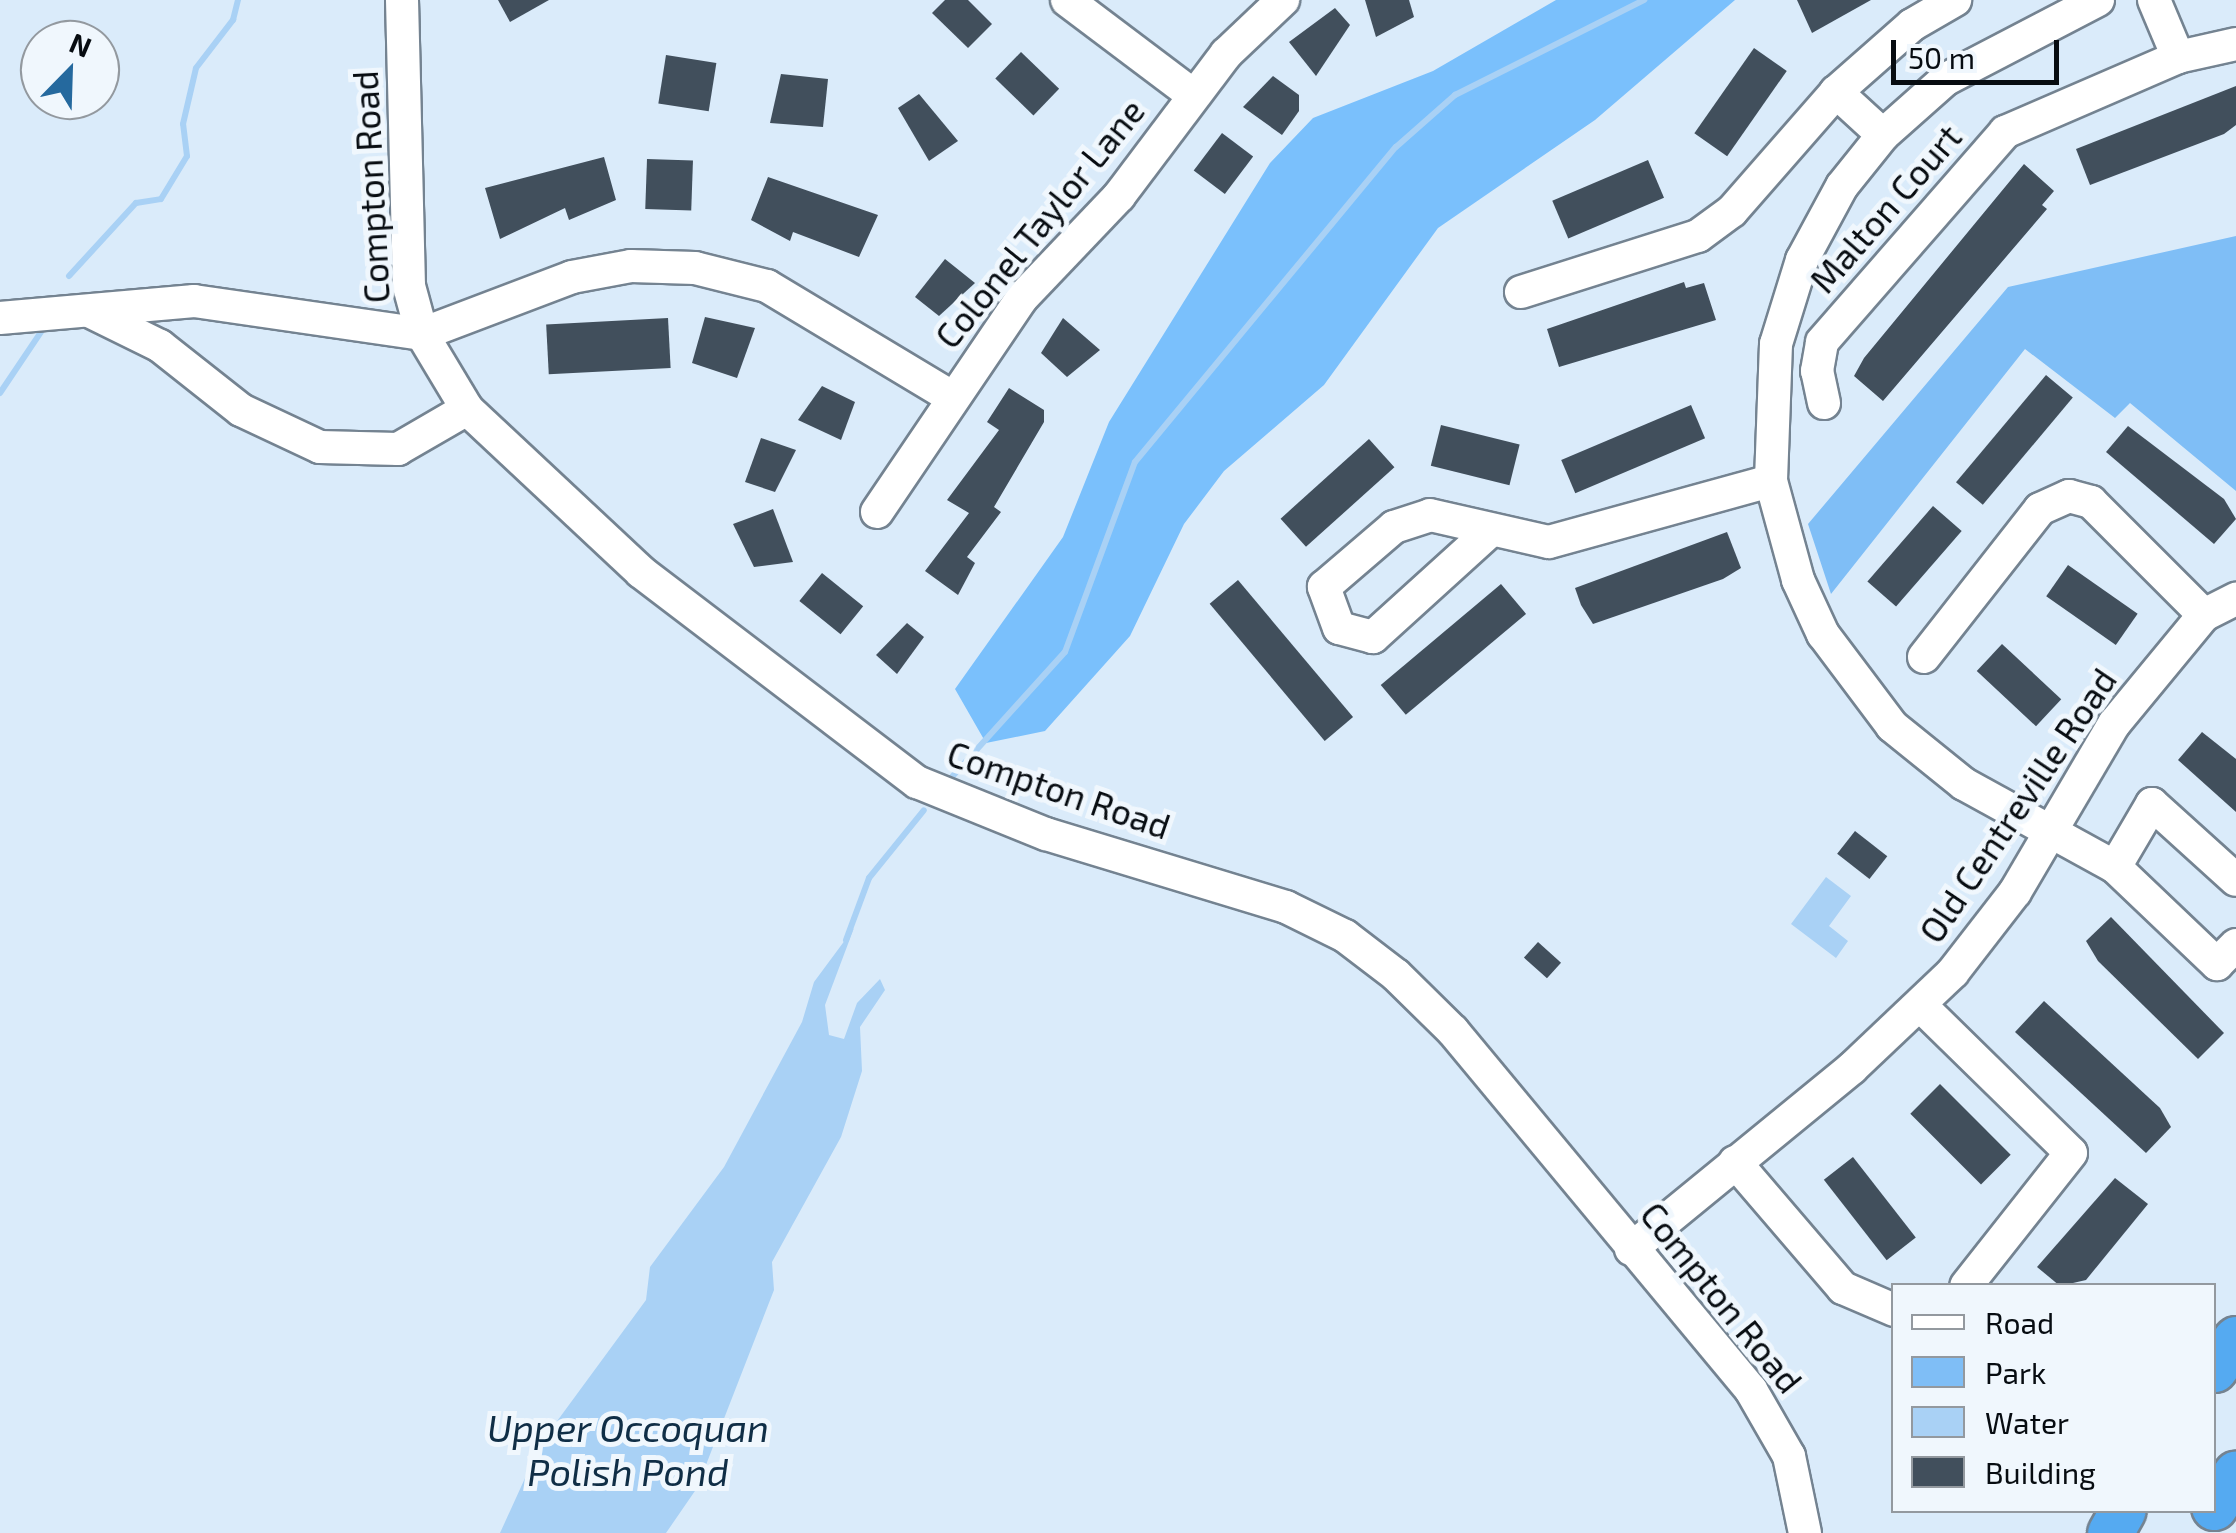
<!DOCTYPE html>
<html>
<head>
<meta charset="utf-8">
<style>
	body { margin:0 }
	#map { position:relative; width:2236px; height:1533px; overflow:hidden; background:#daebfa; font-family:"Exo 2",sans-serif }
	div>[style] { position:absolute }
	.green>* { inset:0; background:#7fbef6 }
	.forest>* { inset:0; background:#7ac0fc }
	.water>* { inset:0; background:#a9d1f5 }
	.stream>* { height:6px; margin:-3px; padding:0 3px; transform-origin:3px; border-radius:3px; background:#a9d1f5 }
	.building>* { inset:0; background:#414f5c; transform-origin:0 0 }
	.roads { filter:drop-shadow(2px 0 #748391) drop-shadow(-2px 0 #748391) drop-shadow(0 2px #748391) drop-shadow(0 -2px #748391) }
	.minor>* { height:32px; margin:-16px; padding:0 16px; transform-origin:16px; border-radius:16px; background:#fff }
	.highway>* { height:45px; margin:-22.5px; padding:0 22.5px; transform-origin:22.5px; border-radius:22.5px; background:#55aaf1 }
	span { translate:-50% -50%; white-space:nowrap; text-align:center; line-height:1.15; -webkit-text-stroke:10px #f0f7fd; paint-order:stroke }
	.street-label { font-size:35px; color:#070c11 }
	.water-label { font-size:38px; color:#102e46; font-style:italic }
	.legend { position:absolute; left:1891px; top:1283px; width:325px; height:230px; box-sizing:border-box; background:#f0f7fd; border:2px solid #93999f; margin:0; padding:12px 18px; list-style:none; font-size:30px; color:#070c11 }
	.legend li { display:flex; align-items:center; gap:20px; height:50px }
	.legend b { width:50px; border:2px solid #93999f }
	.north { position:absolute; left:20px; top:20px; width:100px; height:100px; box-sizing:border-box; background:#f0f7fd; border:2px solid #93999f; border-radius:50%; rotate:23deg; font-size:28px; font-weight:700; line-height:40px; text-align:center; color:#070c11 }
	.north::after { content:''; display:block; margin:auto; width:35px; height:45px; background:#25699e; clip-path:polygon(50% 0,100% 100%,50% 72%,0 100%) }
	.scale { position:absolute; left:1891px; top:40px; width:168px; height:45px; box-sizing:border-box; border:5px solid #070c11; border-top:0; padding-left:12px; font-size:30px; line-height:35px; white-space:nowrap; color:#070c11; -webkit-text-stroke:8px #f0f7fd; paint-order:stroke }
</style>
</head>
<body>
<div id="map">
	<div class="green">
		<div style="clip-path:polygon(2236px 236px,2236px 491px,2130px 403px,2115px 418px,2025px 349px,1831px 594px,1808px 524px,2008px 287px)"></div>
	</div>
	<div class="forest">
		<div style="clip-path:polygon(1556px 0,1735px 0,1595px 120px,1438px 228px,1324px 385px,1224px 471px,1184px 524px,1130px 636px,1045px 731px,986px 743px,955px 689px,1063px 537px,1109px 422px,1270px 163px,1313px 118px,1433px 71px)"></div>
	</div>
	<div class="water">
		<div style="clip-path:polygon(1826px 877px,1851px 896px,1829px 926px,1848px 941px,1836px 958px,1791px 924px)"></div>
		<div style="clip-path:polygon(854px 928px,825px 1005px,829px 1035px,844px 1039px,857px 1003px,880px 979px,885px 990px,860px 1027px,862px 1071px,841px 1137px,772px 1262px,774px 1290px,697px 1488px,666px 1533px,500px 1533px,541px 1443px,646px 1300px,650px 1267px,724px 1167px,802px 1022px,814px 982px)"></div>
	</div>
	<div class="stream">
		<div style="left:69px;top:276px;width:99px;rotate:-47.5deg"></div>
		<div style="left:136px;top:203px;width:25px;rotate:-9deg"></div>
		<div style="left:161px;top:199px;width:50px;rotate:-58.8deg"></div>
		<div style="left:187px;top:156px;width:32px;rotate:-97deg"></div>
		<div style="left:183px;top:124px;width:57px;rotate:-76.9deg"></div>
		<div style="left:196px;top:68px;width:61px;rotate:-52.4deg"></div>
		<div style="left:233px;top:20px;width:21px;rotate:-76deg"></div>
		<div style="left:0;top:393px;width:73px;rotate:-56.1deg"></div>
		<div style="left:951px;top:778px;width:170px;rotate:-47.9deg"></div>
		<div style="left:1065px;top:652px;width:202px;rotate:-69.8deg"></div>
		<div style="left:1135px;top:462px;width:409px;rotate:-50.4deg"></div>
		<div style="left:1396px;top:147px;width:79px;rotate:-41.4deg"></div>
		<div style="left:1455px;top:95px;width:212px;rotate:-26.7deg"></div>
		<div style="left:846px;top:940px;width:66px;rotate:-69.6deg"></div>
		<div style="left:869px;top:878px;width:87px;rotate:-51deg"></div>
	</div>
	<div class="building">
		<div style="clip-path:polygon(498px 0,549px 0,510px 22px)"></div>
		<div style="clip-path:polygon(945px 0,968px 0,992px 24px,968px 48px,932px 13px)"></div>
		<div style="clip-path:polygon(1365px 0,1409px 0,1414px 17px,1376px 37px)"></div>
		<div style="clip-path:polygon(1797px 0,1871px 0,1812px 33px)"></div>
		<div style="clip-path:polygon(1335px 8px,1350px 25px,1316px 76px,1289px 42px)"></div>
		<div style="left:1754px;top:48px;width:40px;height:104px;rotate:35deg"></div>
		<div style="left:1021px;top:52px;width:53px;height:37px;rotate:44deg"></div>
		<div style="left:666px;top:55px;width:51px;height:49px;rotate:9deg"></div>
		<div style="clip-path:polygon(781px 74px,828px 79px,823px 127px,770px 123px)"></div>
		<div style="clip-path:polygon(1273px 76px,1299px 95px,1299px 111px,1282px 135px,1243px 107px)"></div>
		<div style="clip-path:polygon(2236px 86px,2236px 125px,2224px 134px,2090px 185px,2076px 149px)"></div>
		<div style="clip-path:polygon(919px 94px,958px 141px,929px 161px,898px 108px)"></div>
		<div style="left:1222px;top:133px;width:39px;height:47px;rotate:37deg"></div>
		<div style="clip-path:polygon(604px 157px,616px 200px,569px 220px,565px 208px,500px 239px,485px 188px)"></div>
		<div style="left:647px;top:159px;width:46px;height:50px;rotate:2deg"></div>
		<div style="left:1648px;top:160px;width:41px;height:104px;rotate:67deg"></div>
		<div style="clip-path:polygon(2024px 164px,2054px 191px,2042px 205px,2047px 209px,1883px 401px,1854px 376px,1864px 358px)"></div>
		<div style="clip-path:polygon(768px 177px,878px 215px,859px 257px,793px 232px,790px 241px,751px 220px)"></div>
		<div style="clip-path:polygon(945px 259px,975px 283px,939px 316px,915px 297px)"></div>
		<div style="clip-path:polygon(1684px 282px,1686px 288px,1704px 283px,1716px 320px,1559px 367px,1547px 329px)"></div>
		<div style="clip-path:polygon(705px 317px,755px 328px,737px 378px,692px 363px)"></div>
		<div style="left:668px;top:318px;width:50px;height:122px;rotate:87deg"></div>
		<div style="clip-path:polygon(1063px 318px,1100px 350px,1067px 377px,1041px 353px)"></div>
		<div style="left:2046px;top:375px;width:35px;height:140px;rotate:40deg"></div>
		<div style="clip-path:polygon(822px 386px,855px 402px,841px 440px,798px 420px)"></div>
		<div style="clip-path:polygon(1009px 388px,1044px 410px,1044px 422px,994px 507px,1001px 512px,967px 557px,975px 563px,958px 595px,925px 571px,969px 513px,947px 500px,999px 430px,987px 422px)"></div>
		<div style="left:1691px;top:405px;width:36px;height:141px;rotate:67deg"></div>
		<div style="left:1441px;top:425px;width:81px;height:42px;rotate:14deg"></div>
		<div style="clip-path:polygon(2128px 426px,2224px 499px,2236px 519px,2214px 544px,2106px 452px)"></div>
		<div style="clip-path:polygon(761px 438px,796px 450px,775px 492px,745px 482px)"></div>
		<div style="left:1369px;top:439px;width:38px;height:119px;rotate:48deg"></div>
		<div style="left:1933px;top:506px;width:38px;height:100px;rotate:41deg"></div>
		<div style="clip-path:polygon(773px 509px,793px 562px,754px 567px,733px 524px)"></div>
		<div style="clip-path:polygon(1727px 532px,1741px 568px,1723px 579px,1593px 624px,1581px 605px,1575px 588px)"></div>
		<div style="left:2068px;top:565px;width:85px;height:38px;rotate:35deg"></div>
		<div style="left:822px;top:573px;width:53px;height:36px;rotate:39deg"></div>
		<div style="left:1238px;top:580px;width:179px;height:37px;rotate:50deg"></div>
		<div style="left:1501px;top:584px;width:39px;height:157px;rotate:50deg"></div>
		<div style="clip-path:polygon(907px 623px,924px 637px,897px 674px,876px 655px)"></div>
		<div style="left:2002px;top:644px;width:81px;height:37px;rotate:43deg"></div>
		<div style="clip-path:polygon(2202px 732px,2236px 759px,2236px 812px,2178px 760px)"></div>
		<div style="left:1855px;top:831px;width:41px;height:29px;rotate:38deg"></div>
		<div style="clip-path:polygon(2111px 917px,2224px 1033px,2198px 1059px,2098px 961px,2086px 941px)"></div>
		<div style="left:1538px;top:942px;width:31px;height:21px;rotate:42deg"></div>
		<div style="clip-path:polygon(2044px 1001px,2160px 1108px,2171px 1127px,2146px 1153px,2015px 1032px)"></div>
		<div style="left:1940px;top:1084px;width:100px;height:42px;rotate:45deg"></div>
		<div style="left:1853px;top:1157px;width:102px;height:37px;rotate:52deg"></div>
		<div style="clip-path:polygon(2115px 1178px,2148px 1204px,2086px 1280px,2060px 1286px,2037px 1267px)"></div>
	</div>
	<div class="roads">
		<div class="minor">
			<div style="left:402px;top:0;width:286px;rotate:88.6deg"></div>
			<div style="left:409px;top:286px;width:50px;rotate:74.8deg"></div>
			<div style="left:422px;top:334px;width:87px;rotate:59deg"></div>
			<div style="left:467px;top:409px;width:238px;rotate:43.1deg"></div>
			<div style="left:641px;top:572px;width:347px;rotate:37.3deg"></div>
			<div style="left:917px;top:782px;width:139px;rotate:22deg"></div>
			<div style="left:1046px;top:834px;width:251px;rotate:16.9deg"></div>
			<div style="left:1286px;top:907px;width:66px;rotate:26.2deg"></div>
			<div style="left:1345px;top:936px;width:64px;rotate:37.4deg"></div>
			<div style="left:1396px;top:975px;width:80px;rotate:44.5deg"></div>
			<div style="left:1453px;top:1031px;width:467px;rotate:50.3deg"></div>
			<div style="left:1751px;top:1390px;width:76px;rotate:60.1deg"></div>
			<div style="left:1789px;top:1456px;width:79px;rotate:78.3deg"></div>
			<div style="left:1067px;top:0;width:158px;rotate:37deg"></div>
			<div style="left:2098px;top:0;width:171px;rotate:152.5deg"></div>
			<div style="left:1946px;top:79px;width:84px;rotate:138.4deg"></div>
			<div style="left:1883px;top:135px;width:65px;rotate:128.8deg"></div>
			<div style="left:1842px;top:186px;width:84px;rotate:118.4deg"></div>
			<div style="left:1802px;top:260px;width:88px;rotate:107.2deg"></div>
			<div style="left:1776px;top:344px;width:137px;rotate:92.1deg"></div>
			<div style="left:1771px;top:481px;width:103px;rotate:74.7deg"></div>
			<div style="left:1798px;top:580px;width:60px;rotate:65.2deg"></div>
			<div style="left:1823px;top:634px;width:115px;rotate:53.1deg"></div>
			<div style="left:1892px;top:726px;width:92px;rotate:38.9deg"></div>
			<div style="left:1964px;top:784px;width:172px;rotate:28.8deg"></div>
			<div style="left:2115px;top:867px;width:141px;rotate:43.6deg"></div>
			<div style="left:2217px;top:964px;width:27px;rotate:-45deg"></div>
			<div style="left:2154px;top:0;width:62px;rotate:67.2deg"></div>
			<div style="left:2178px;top:57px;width:59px;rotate:-12.6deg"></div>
			<div style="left:1883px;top:135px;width:64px;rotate:-137.5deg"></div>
			<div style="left:1836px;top:92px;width:101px;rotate:-41.4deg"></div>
			<div style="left:1912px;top:25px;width:50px;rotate:-30.2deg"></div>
			<div style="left:1521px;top:292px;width:186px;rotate:-17.6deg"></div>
			<div style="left:1698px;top:236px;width:42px;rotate:-36.3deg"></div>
			<div style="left:1732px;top:211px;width:158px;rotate:-48.8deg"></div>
			<div style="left:91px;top:312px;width:77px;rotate:26.2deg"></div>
			<div style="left:160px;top:346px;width:103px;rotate:38.3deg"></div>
			<div style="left:241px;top:410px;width:87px;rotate:25.1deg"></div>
			<div style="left:320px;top:447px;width:78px;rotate:1.5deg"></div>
			<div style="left:398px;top:449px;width:80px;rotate:-30.1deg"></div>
			<div style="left:0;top:318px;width:195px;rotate:-5deg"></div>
			<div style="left:194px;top:301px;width:230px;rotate:8.2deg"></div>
			<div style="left:422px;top:334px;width:160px;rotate:-20.8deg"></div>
			<div style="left:572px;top:277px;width:60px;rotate:-10.6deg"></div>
			<div style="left:631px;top:266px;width:64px;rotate:1.8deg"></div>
			<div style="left:695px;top:268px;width:74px;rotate:14deg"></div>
			<div style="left:767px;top:286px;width:214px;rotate:31deg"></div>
			<div style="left:1824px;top:403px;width:33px;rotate:-102deg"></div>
			<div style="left:1817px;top:371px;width:29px;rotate:-80deg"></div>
			<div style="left:1822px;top:342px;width:279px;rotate:-48.9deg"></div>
			<div style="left:2005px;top:132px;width:189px;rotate:-23.4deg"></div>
			<div style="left:877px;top:512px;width:258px;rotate:-55.9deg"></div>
			<div style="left:1022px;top:298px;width:141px;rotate:-46.4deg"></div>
			<div style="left:1119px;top:196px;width:178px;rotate:-53deg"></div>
			<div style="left:1226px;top:54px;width:79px;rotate:-43.5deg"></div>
			<div style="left:1490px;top:531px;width:158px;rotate:137.8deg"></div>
			<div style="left:1373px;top:637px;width:35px;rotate:-165deg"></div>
			<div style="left:1339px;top:628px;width:44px;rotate:-110.1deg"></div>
			<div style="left:1324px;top:587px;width:92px;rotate:-40.6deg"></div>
			<div style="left:1394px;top:527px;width:38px;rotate:-18deg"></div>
			<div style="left:1430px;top:515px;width:122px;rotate:12.8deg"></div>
			<div style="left:1549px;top:542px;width:230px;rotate:-15.4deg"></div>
			<div style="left:1924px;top:657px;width:188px;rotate:-51.9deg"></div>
			<div style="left:2040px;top:509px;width:32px;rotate:-24deg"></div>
			<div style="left:2069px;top:496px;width:23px;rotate:15deg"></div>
			<div style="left:2091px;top:502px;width:160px;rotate:45deg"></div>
			<div style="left:2115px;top:867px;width:73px;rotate:-59.6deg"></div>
			<div style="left:2152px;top:804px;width:113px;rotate:42.1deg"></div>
			<div style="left:1920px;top:1005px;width:211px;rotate:44.4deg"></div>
			<div style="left:2071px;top:1153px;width:169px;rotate:128.3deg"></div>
			<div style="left:1735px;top:1162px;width:166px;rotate:49.4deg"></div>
			<div style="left:1843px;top:1288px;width:56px;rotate:23.3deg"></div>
			<div style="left:1631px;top:1249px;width:286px;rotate:-39.3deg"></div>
			<div style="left:1852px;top:1068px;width:139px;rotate:-43.5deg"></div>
			<div style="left:1953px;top:972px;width:101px;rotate:-52.2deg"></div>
			<div style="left:2015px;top:892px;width:195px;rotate:-59.5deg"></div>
			<div style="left:2114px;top:724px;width:141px;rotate:-50.5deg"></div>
			<div style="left:2204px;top:615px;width:36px;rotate:-27deg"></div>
		</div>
		<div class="highway">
			<div style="left:2214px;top:1369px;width:37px;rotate:-54deg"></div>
			<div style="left:2214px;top:1507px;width:40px;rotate:-57.1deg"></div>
			<div style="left:2110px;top:1533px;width:26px;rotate:-61deg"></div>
		</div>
	</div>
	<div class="street-label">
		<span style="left:370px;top:187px;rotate:-93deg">Compton Road</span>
		<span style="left:1885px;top:208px;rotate:-49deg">Malton Court</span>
		<span style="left:1039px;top:223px;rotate:-51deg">Colonel Taylor Lane</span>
		<span style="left:1059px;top:789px;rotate:19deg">Compton Road</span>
		<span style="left:2017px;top:805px;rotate:-56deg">Old Centreville Road</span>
		<span style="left:1722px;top:1297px;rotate:51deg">Compton Road</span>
	</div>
	<div class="water-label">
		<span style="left:628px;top:1450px">Upper Occoquan<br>Polish Pond</span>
	</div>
	<ul class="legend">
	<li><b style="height:12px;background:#fff"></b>Road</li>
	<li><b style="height:28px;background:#7fbef6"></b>Park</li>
	<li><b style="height:28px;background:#a9d1f5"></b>Water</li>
	<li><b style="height:28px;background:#414f5c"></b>Building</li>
	</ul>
	<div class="north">N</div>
	<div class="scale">50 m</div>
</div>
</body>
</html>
